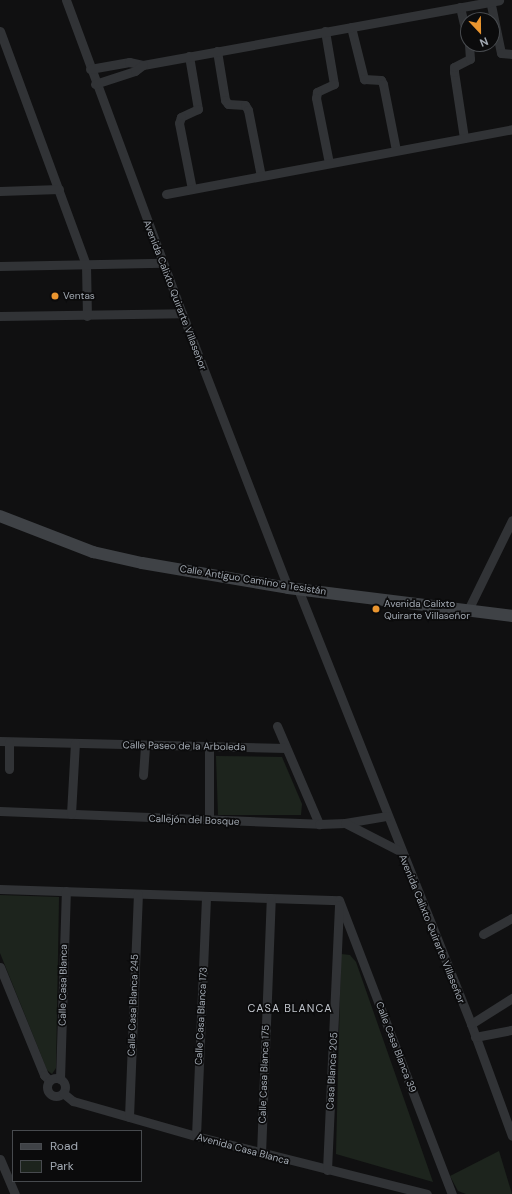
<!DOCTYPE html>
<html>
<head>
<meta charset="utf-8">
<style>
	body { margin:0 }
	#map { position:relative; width:512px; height:1194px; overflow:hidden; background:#101011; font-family:"DM Sans",sans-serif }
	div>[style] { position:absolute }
	.green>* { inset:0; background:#1d241d }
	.street>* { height:9px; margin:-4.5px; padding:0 4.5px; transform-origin:4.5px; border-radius:4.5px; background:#313336 }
	.street>.ring { margin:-4.5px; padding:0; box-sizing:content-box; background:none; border:9px solid #313336; border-radius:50% }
	.secondary>* { height:12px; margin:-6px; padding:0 6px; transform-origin:6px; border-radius:6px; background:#3f4246 }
	.dots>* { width:11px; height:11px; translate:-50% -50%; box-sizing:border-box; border:2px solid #0b0b0c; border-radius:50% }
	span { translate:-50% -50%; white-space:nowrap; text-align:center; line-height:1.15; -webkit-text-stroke:3.5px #0b0b0c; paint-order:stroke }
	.street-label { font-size:10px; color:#a2a9b2 }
	.poi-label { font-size:10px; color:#a2a9b2 }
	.left { translate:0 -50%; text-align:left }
	.neighbourhood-label { font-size:11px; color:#c3c7ce; letter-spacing:1px }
	.legend { position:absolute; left:12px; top:1130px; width:130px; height:52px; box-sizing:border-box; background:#0b0b0c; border:1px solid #474a4e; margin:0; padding:5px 7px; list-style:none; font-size:12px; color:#a2a9b2 }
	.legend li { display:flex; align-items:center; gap:8px; height:20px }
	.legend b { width:20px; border:1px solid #474a4e }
	.north { position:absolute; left:460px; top:12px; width:40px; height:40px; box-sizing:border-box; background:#0b0b0c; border:1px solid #474a4e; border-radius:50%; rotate:158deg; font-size:11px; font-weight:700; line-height:16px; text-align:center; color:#a2a9b2 }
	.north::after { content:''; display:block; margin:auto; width:14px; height:18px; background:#ea952f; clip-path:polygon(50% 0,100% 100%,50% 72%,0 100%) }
</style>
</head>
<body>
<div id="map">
	<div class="green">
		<div style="clip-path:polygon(216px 756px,282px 757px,302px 804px,301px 815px,218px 815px)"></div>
		<div style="clip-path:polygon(0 895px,59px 897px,56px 1068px,52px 1074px,47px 1070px,0 953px)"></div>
		<div style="clip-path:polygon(341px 954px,350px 955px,356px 962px,433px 1182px,336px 1154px)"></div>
		<div style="clip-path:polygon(499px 1151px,512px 1194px,466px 1194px,458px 1191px,450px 1176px)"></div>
	</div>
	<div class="street">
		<div style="left:66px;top:0;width:334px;rotate:69.7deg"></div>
		<div style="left:182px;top:313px;width:295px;rotate:68.9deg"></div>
		<div style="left:490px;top:0;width:54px;rotate:78.3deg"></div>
		<div style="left:501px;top:53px;width:11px;rotate:5deg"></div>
		<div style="left:460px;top:7px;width:35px;rotate:77deg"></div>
		<div style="left:351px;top:27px;width:54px;rotate:76deg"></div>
		<div style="left:364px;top:79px;width:17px;rotate:3deg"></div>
		<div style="left:381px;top:80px;width:4px;rotate:63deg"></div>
		<div style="left:383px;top:84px;width:67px;rotate:78.9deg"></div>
		<div style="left:0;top:31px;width:249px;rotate:69.8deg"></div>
		<div style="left:86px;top:265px;width:51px;rotate:88.9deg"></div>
		<div style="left:325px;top:31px;width:54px;rotate:80.4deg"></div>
		<div style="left:334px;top:84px;width:19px;rotate:155deg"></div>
		<div style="left:317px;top:92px;width:6px;rotate:99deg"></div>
		<div style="left:316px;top:98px;width:66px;rotate:78.7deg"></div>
		<div style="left:217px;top:51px;width:50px;rotate:80.7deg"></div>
		<div style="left:225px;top:100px;width:5px;rotate:53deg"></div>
		<div style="left:228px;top:104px;width:17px;rotate:3deg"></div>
		<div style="left:245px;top:105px;width:6px;rotate:59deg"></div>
		<div style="left:248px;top:110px;width:67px;rotate:78.9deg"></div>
		<div style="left:189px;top:56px;width:54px;rotate:80.4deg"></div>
		<div style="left:198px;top:109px;width:19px;rotate:155deg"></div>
		<div style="left:181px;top:117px;width:6px;rotate:108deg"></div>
		<div style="left:179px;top:123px;width:67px;rotate:78.9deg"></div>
		<div style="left:90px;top:69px;width:40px;rotate:-10deg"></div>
		<div style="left:129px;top:62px;width:14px;rotate:12deg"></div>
		<div style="left:143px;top:65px;width:362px;rotate:-10.3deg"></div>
		<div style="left:95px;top:84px;width:42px;rotate:-18deg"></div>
		<div style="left:135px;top:71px;width:10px;rotate:-37deg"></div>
		<div style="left:464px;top:138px;width:67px;rotate:-98.6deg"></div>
		<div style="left:454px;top:72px;width:5px;rotate:-90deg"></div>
		<div style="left:454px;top:67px;width:18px;rotate:-27deg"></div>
		<div style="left:470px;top:59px;width:15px;rotate:-94deg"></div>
		<div style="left:0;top:191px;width:59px;rotate:-1.9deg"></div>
		<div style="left:166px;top:194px;width:352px;rotate:-10.6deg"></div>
		<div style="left:0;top:266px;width:163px;rotate:-1.1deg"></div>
		<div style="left:0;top:316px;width:182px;rotate:-0.9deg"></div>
		<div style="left:298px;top:589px;width:468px;rotate:68.3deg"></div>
		<div style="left:471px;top:1024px;width:119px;rotate:69.9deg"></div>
		<div style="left:468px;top:610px;width:100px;rotate:-63.9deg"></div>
		<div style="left:277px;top:726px;width:107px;rotate:66.8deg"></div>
		<div style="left:0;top:741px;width:286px;rotate:1.4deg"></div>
		<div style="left:9px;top:742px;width:27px;rotate:90deg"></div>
		<div style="left:209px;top:748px;width:72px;rotate:90deg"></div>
		<div style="left:143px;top:775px;width:29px;rotate:-86deg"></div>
		<div style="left:0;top:811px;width:319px;rotate:2.3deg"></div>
		<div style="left:319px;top:824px;width:26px;rotate:-2deg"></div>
		<div style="left:345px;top:823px;width:43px;rotate:-9.5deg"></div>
		<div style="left:71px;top:814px;width:71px;rotate:-86.8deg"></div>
		<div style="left:345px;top:823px;width:62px;rotate:27deg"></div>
		<div style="left:0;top:889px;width:339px;rotate:1.9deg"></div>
		<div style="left:339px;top:900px;width:315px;rotate:69deg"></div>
		<div style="left:483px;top:934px;width:33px;rotate:-29deg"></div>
		<div style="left:0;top:967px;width:117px;rotate:67.8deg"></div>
		<div style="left:44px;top:1075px;width:8px;rotate:45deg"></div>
		<div style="left:471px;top:1024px;width:49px;rotate:-32.4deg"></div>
		<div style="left:475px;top:1037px;width:38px;rotate:-11deg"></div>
		<div class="ring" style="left:47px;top:1078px;width:9px;height:9px"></div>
		<div style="left:60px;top:1079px;width:188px;rotate:-88.2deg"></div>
		<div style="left:63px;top:1093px;width:13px;rotate:39deg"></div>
		<div style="left:73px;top:1101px;width:128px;rotate:15.9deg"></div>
		<div style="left:196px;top:1136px;width:238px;rotate:14.1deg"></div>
		<div style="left:129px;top:1117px;width:223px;rotate:-87.7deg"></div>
		<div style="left:196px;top:1136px;width:240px;rotate:-87.6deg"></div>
		<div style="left:261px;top:1154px;width:256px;rotate:-87.8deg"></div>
		<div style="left:0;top:1159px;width:38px;rotate:67deg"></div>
		<div style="left:327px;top:1170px;width:265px;rotate:-87.4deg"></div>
	</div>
	<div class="secondary">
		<div style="left:0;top:516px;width:100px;rotate:21.2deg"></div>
		<div style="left:93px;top:552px;width:50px;rotate:12.7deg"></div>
		<div style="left:142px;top:563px;width:148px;rotate:9.7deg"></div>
		<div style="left:288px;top:588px;width:226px;rotate:7.1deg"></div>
	</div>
	<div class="dots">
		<div style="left:55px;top:296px;background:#ea952f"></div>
		<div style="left:376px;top:609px;background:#ea952f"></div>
	</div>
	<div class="street-label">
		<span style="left:175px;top:295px;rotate:69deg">Avenida Calixto Quirarte Villaseñor</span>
		<span style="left:253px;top:580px;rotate:9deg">Calle Antiguo Camino a Tesistán</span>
		<span style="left:184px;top:746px;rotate:1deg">Calle Paseo de la Arboleda</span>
		<span style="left:194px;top:820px;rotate:2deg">Callejón del Bosque</span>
		<span style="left:432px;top:929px;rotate:68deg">Avenida Calixto Quirarte Villaseñor</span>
		<span style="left:63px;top:985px;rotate:-89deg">Calle Casa Blanca</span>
		<span style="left:133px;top:1005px;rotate:-88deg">Calle Casa Blanca 245</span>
		<span style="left:201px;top:1016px;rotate:-87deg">Calle Casa Blanca 173</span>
		<span style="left:396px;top:1047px;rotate:69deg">Calle Casa Blanca 39</span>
		<span style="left:332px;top:1071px;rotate:-87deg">Casa Blanca 205</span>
		<span style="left:264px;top:1074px;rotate:-88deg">Calle Casa Blanca 175</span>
		<span style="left:243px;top:1149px;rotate:15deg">Avenida Casa Blanca</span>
	</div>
	<div class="poi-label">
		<span class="left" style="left:63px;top:296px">Ventas</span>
		<span class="left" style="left:384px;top:609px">Avenida Calixto<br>Quirarte Villaseñor</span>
	</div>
	<div class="neighbourhood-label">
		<span style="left:290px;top:1008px">CASA BLANCA</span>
	</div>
	<ul class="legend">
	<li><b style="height:5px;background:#3f4246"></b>Road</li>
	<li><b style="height:11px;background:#1d241d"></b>Park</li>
	</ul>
	<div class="north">N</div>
</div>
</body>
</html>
